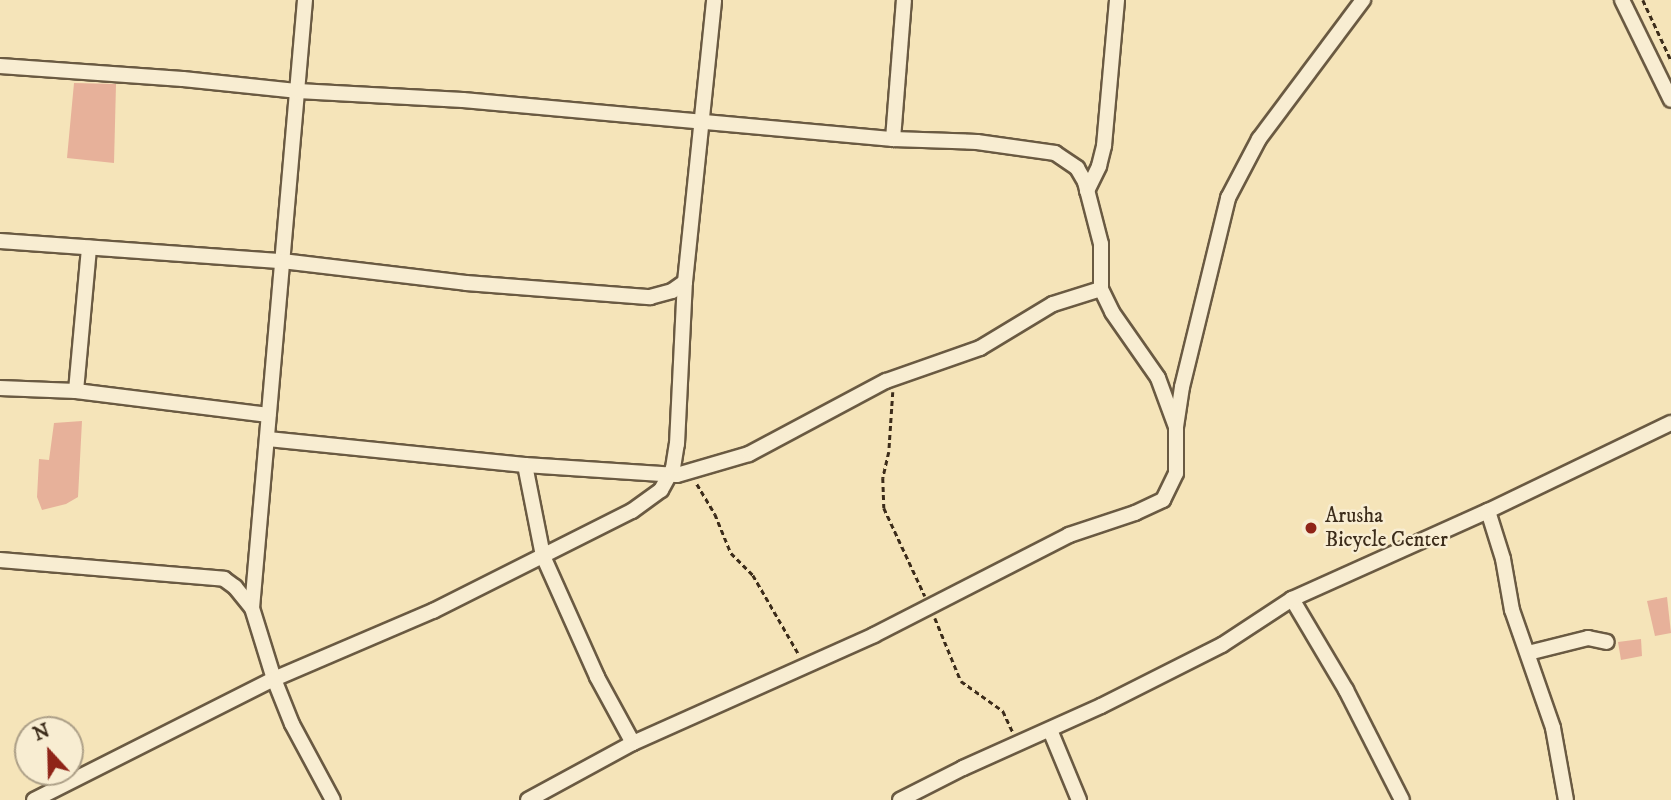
<!DOCTYPE html>
<html>
<head>
<meta charset="utf-8">
<style>
	body { margin:0 }
	#map { position:relative; width:1671px; height:800px; overflow:hidden; background:#f5e4b9; font-family:"IM FELL DW Pica",serif }
	div>[style] { position:absolute }
	.building>* { inset:0; background:#e7b19a }
	.path>* { height:2.5px; margin-top:-1.25px; transform-origin:0; background:repeating-linear-gradient(90deg,#3c2c1a 0 5px,transparent 0 8.5px) }
	.roads { filter:drop-shadow(2px 0 #6a5a42) drop-shadow(-2px 0 #6a5a42) drop-shadow(0 2px #6a5a42) drop-shadow(0 -2px #6a5a42) }
	.street>* { height:14px; margin:-7px; padding:0 7px; transform-origin:7px; border-radius:7px; background:#f8edd2 }
	.dots>* { width:19px; height:19px; translate:-50% -50%; box-sizing:border-box; border:4px solid #f8edd2; border-radius:50% }
	span { translate:-50% -50%; white-space:nowrap; text-align:center; line-height:1.15; -webkit-text-stroke:5px #f8edd2; paint-order:stroke }
	.poi-label { font-size:21px; color:#3c2c1a }
	.left { translate:0 -50%; text-align:left }
	.north { position:absolute; left:14px; top:716px; width:70px; height:70px; box-sizing:border-box; background:#f8edd2; border:2px solid #ada088; border-radius:50%; rotate:338deg; font-size:19px; font-weight:700; line-height:28px; text-align:center; color:#3c2c1a }
	.north::after { content:''; display:block; margin:auto; width:24px; height:32px; background:#8f2418; clip-path:polygon(50% 0,100% 100%,50% 72%,0 100%) }
</style>
</head>
<body>
<div id="map">
	<div class="building">
		<div style="clip-path:polygon(74px 83px,116px 84px,114px 163px,67px 158px)"></div>
		<div style="clip-path:polygon(82px 421px,78px 497px,66px 504px,42px 510px,37px 497px,39px 459px,49px 460px,54px 423px)"></div>
		<div style="clip-path:polygon(1667px 597px,1671px 633px,1655px 636px,1647px 601px)"></div>
		<div style="clip-path:polygon(1641px 639px,1642px 656px,1621px 660px,1618px 642px)"></div>
	</div>
	<div class="path">
		<div style="left:1643px;top:0;width:66px;rotate:65deg"></div>
		<div style="left:893px;top:392px;width:60px;rotate:93.8deg"></div>
		<div style="left:889px;top:452px;width:27px;rotate:103deg"></div>
		<div style="left:883px;top:478px;width:30px;rotate:88deg"></div>
		<div style="left:884px;top:508px;width:97px;rotate:65deg"></div>
		<div style="left:697px;top:484px;width:35px;rotate:59deg"></div>
		<div style="left:715px;top:514px;width:42px;rotate:67.7deg"></div>
		<div style="left:731px;top:553px;width:31px;rotate:45deg"></div>
		<div style="left:753px;top:575px;width:90px;rotate:60deg"></div>
		<div style="left:935px;top:618px;width:68px;rotate:67.6deg"></div>
		<div style="left:961px;top:681px;width:52px;rotate:35.5deg"></div>
		<div style="left:1003px;top:711px;width:23px;rotate:65deg"></div>
	</div>
	<div class="roads">
		<div class="street">
			<div style="left:305px;top:0;width:610px;rotate:94.98deg"></div>
			<div style="left:252px;top:608px;width:74px;rotate:72.8deg"></div>
			<div style="left:274px;top:679px;width:48px;rotate:68.2deg"></div>
			<div style="left:292px;top:724px;width:86px;rotate:61.7deg"></div>
			<div style="left:1622px;top:0;width:111px;rotate:63.9deg"></div>
			<div style="left:0;top:66px;width:183px;rotate:4.1deg"></div>
			<div style="left:183px;top:79px;width:116px;rotate:6deg"></div>
			<div style="left:298px;top:91px;width:165px;rotate:3.1deg"></div>
			<div style="left:463px;top:100px;width:432px;rotate:5.2deg"></div>
			<div style="left:893px;top:139px;width:84px;rotate:2deg"></div>
			<div style="left:977px;top:142px;width:79px;rotate:8deg"></div>
			<div style="left:1055px;top:153px;width:27px;rotate:34deg"></div>
			<div style="left:1077px;top:168px;width:16px;rotate:60deg"></div>
			<div style="left:1085px;top:182px;width:64px;rotate:75.5deg"></div>
			<div style="left:1101px;top:244px;width:45px;rotate:90deg"></div>
			<div style="left:1101px;top:289px;width:25px;rotate:64deg"></div>
			<div style="left:1112px;top:312px;width:80px;rotate:55.1deg"></div>
			<div style="left:1158px;top:378px;width:52px;rotate:69.8deg"></div>
			<div style="left:893px;top:139px;width:139px;rotate:-85.5deg"></div>
			<div style="left:1087px;top:191px;width:28px;rotate:-64deg"></div>
			<div style="left:1099px;top:166px;width:21px;rotate:-76deg"></div>
			<div style="left:1104px;top:146px;width:147px;rotate:-84.9deg"></div>
			<div style="left:0;top:241px;width:283px;rotate:4.1deg"></div>
			<div style="left:282px;top:261px;width:185px;rotate:6.8deg"></div>
			<div style="left:466px;top:283px;width:185px;rotate:4.4deg"></div>
			<div style="left:650px;top:297px;width:23px;rotate:-15deg"></div>
			<div style="left:672px;top:291px;width:16px;rotate:-35deg"></div>
			<div style="left:0;top:388px;width:76px;rotate:2.3deg"></div>
			<div style="left:76px;top:391px;width:194px;rotate:7.1deg"></div>
			<div style="left:76px;top:391px;width:144px;rotate:-84.8deg"></div>
			<div style="left:268px;top:439px;width:258px;rotate:5.8deg"></div>
			<div style="left:525px;top:465px;width:152px;rotate:3.8deg"></div>
			<div style="left:677px;top:475px;width:75px;rotate:-16.3deg"></div>
			<div style="left:749px;top:454px;width:155px;rotate:-28.1deg"></div>
			<div style="left:886px;top:381px;width:100px;rotate:-19.3deg"></div>
			<div style="left:980px;top:348px;width:85px;rotate:-31.1deg"></div>
			<div style="left:1053px;top:304px;width:50px;rotate:-17.4deg"></div>
			<div style="left:525px;top:465px;width:93px;rotate:78.8deg"></div>
			<div style="left:543px;top:556px;width:133px;rotate:65.9deg"></div>
			<div style="left:597px;top:677px;width:75px;rotate:61.4deg"></div>
			<div style="left:1488px;top:511px;width:50px;rotate:72.6deg"></div>
			<div style="left:1503px;top:559px;width:52px;rotate:80deg"></div>
			<div style="left:1512px;top:610px;width:125px;rotate:70.8deg"></div>
			<div style="left:1553px;top:728px;width:73px;rotate:79.8deg"></div>
			<div style="left:0;top:560px;width:225px;rotate:4.8deg"></div>
			<div style="left:224px;top:579px;width:14px;rotate:36deg"></div>
			<div style="left:235px;top:587px;width:27px;rotate:51deg"></div>
			<div style="left:1292px;top:599px;width:106px;rotate:59.3deg"></div>
			<div style="left:1346px;top:690px;width:123px;rotate:63deg"></div>
			<div style="left:1528px;top:653px;width:62px;rotate:-14deg"></div>
			<div style="left:1588px;top:638px;width:19px;rotate:12deg"></div>
			<div style="left:1050px;top:730px;width:76px;rotate:67.5deg"></div>
			<div style="left:34px;top:800px;width:269px;rotate:-26.8deg"></div>
			<div style="left:274px;top:679px;width:173px;rotate:-23.2deg"></div>
			<div style="left:433px;top:611px;width:223px;rotate:-26.7deg"></div>
			<div style="left:632px;top:511px;width:36px;rotate:-36deg"></div>
			<div style="left:661px;top:490px;width:25px;rotate:-61deg"></div>
			<div style="left:673px;top:468px;width:24px;rotate:-81deg"></div>
			<div style="left:677px;top:444px;width:162px;rotate:-87.2deg"></div>
			<div style="left:685px;top:282px;width:283px;rotate:-84.1deg"></div>
			<div style="left:528px;top:800px;width:119px;rotate:-28.5deg"></div>
			<div style="left:633px;top:743px;width:264px;rotate:-24.1deg"></div>
			<div style="left:874px;top:635px;width:219px;rotate:-27.1deg"></div>
			<div style="left:1069px;top:535px;width:70px;rotate:-18.4deg"></div>
			<div style="left:1135px;top:513px;width:31px;rotate:-25deg"></div>
			<div style="left:1163px;top:500px;width:30px;rotate:-64deg"></div>
			<div style="left:1176px;top:473px;width:46px;rotate:-90deg"></div>
			<div style="left:1176px;top:427px;width:40px;rotate:-81.5deg"></div>
			<div style="left:1182px;top:387px;width:195px;rotate:-76.3deg"></div>
			<div style="left:1228px;top:198px;width:67px;rotate:-62.3deg"></div>
			<div style="left:1259px;top:139px;width:174px;rotate:-53.2deg"></div>
			<div style="left:900px;top:800px;width:71px;rotate:-26.9deg"></div>
			<div style="left:963px;top:768px;width:151px;rotate:-24.2deg"></div>
			<div style="left:1101px;top:706px;width:136px;rotate:-26.8deg"></div>
			<div style="left:1222px;top:645px;width:84px;rotate:-33.3deg"></div>
			<div style="left:1292px;top:599px;width:215px;rotate:-24.2deg"></div>
			<div style="left:1488px;top:511px;width:203px;rotate:-25.7deg"></div>
		</div>
	</div>
	<div class="dots">
		<div style="left:1311px;top:528px;background:#8f2418"></div>
	</div>
	<div class="poi-label">
		<span class="left" style="left:1325px;top:528px">Arusha<br>Bicycle Center</span>
	</div>
	<div class="north">N</div>
</div>
</body>
</html>
